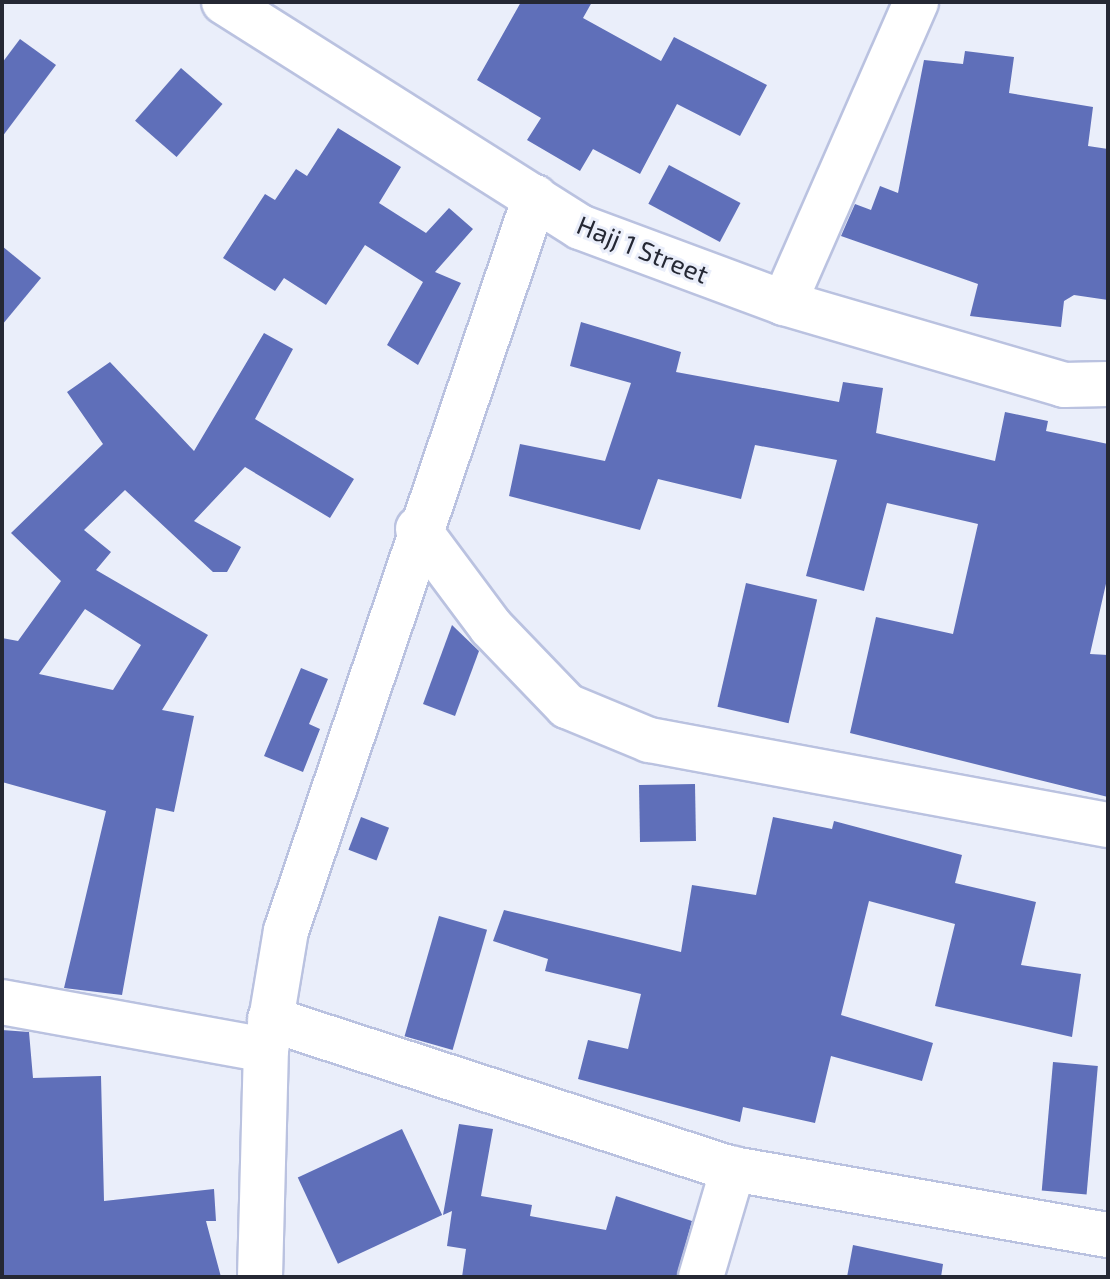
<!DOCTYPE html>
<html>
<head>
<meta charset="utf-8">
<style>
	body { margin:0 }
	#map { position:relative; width:1110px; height:1279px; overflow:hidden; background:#eaeefa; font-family:"Exo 2",sans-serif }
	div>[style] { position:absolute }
	.building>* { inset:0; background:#5f6fb9; transform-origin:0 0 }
	.roads { filter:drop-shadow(2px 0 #bac2e0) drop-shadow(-2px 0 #bac2e0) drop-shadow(0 2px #bac2e0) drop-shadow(0 -2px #bac2e0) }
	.street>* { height:44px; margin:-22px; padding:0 22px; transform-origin:22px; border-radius:22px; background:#fff }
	span { translate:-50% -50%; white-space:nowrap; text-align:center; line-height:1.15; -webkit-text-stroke:6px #eaeefa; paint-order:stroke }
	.street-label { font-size:26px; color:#252834 }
	.frame { position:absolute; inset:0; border:4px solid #252834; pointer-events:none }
</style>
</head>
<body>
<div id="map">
	<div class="building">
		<div style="clip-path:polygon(521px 2px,592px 2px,583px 18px,661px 61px,674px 37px,767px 85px,740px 136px,677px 104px,640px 174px,593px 149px,580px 171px,527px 140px,541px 118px,477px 80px)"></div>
		<div style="clip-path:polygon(20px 39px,56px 65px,2px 137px,2px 63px)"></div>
		<div style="clip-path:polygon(965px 51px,1014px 57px,1009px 93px,1093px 107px,1088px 146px,1108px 149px,1108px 300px,1074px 295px,1064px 301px,1061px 327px,970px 316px,978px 284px,841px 236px,855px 204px,871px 210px,880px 186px,898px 193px,924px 60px,963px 64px)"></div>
		<div style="left:181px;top:68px;width:55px;height:70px;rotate:41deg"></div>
		<div style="clip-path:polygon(338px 128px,401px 167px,379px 203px,426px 233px,449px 208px,473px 229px,435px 272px,461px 283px,418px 365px,387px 345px,423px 282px,365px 245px,326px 305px,284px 278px,275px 291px,223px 258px,265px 194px,275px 200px,296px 169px,307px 176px)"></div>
		<div style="left:669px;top:165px;width:81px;height:44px;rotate:28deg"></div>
		<div style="clip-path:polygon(2px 246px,41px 278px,2px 325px)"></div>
		<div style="clip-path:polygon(581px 322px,681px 352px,676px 372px,839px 402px,843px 382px,883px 388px,876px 433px,995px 461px,1005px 412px,1048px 421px,1046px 431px,1108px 444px,1108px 575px,1090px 654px,1108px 655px,1108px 797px,850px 733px,876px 617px,953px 634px,978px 524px,887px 503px,864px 591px,806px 576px,837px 460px,755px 445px,741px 499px,658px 479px,640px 530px,509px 496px,520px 444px,605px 461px,631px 383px,570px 366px)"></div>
		<div style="clip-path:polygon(evenodd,264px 333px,293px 349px,255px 419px,354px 479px,330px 518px,245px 467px,194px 521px,241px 547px,227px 572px,213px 572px,125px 490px,84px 530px,111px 552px,96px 570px,208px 635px,162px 710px,194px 716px,174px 812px,156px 808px,122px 995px,64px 988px,106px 811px,2px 782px,2px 638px,18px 641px,61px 581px,11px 533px,103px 444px,67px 392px,110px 362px,194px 451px,264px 333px,85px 609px,141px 645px,113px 690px,39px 674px,85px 609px)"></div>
		<div style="left:746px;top:583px;width:73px;height:127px;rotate:13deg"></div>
		<div style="clip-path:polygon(452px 625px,479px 651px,455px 716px,423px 704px)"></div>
		<div style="clip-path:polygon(301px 668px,328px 679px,309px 724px,320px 729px,303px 772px,264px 756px)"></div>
		<div style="left:695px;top:784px;width:57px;height:56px;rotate:89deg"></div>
		<div style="left:361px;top:817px;width:30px;height:35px;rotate:21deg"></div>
		<div style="clip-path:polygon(773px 817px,832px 829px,834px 821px,962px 855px,955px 883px,1036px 902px,1021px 965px,1081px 974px,1072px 1037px,935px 1006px,955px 924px,869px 901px,841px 1015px,933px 1043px,922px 1081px,831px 1056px,815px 1123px,743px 1107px,740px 1122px,578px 1079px,588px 1040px,628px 1049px,641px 994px,545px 971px,548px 959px,493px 941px,504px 910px,681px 952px,692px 885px,756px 895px)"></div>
		<div style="left:439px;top:916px;width:50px;height:125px;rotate:16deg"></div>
		<div style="clip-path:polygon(2px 1030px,29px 1032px,33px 1078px,101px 1076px,104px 1201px,214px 1189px,216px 1221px,206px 1221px,221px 1277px,2px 1277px)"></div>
		<div style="left:1053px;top:1062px;width:45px;height:129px;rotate:5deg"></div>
		<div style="clip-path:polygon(459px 1124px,493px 1129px,481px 1196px,532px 1205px,530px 1216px,606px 1230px,616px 1196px,692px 1221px,677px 1277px,462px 1277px,466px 1249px,447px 1246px,452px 1211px,443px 1215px)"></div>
		<div style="left:402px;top:1129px;width:95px;height:115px;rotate:65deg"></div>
		<div style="clip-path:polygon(853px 1245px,943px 1264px,941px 1277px,847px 1277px)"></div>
	</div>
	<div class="roads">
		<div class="street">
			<div style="left:224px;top:2px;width:421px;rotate:32.3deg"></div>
			<div style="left:580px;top:227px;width:218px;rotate:20.4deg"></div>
			<div style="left:784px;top:303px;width:292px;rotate:16.3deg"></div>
			<div style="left:1064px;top:385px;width:44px;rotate:-1.3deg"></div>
			<div style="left:784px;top:303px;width:329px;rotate:-66.3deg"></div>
			<div style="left:418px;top:529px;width:122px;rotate:53.3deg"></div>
			<div style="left:491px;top:627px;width:110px;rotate:46.1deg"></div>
			<div style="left:567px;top:706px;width:89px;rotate:22.5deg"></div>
			<div style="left:649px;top:740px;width:467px;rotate:10.5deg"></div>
			<div style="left:2px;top:1002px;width:268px;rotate:10.3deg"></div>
			<div style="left:270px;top:1019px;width:487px;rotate:18deg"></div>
			<div style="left:733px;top:1169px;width:381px;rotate:10deg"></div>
			<div style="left:260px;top:1277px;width:227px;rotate:-88.5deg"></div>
			<div style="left:266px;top:1050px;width:121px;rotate:-80.5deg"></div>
			<div style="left:286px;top:931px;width:775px;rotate:-71.26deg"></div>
			<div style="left:701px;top:1277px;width:113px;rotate:-73.5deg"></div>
		</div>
	</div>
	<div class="street-label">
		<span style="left:643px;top:249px;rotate:22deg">Hajj 1 Street</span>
	</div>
	<div class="frame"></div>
</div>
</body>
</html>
